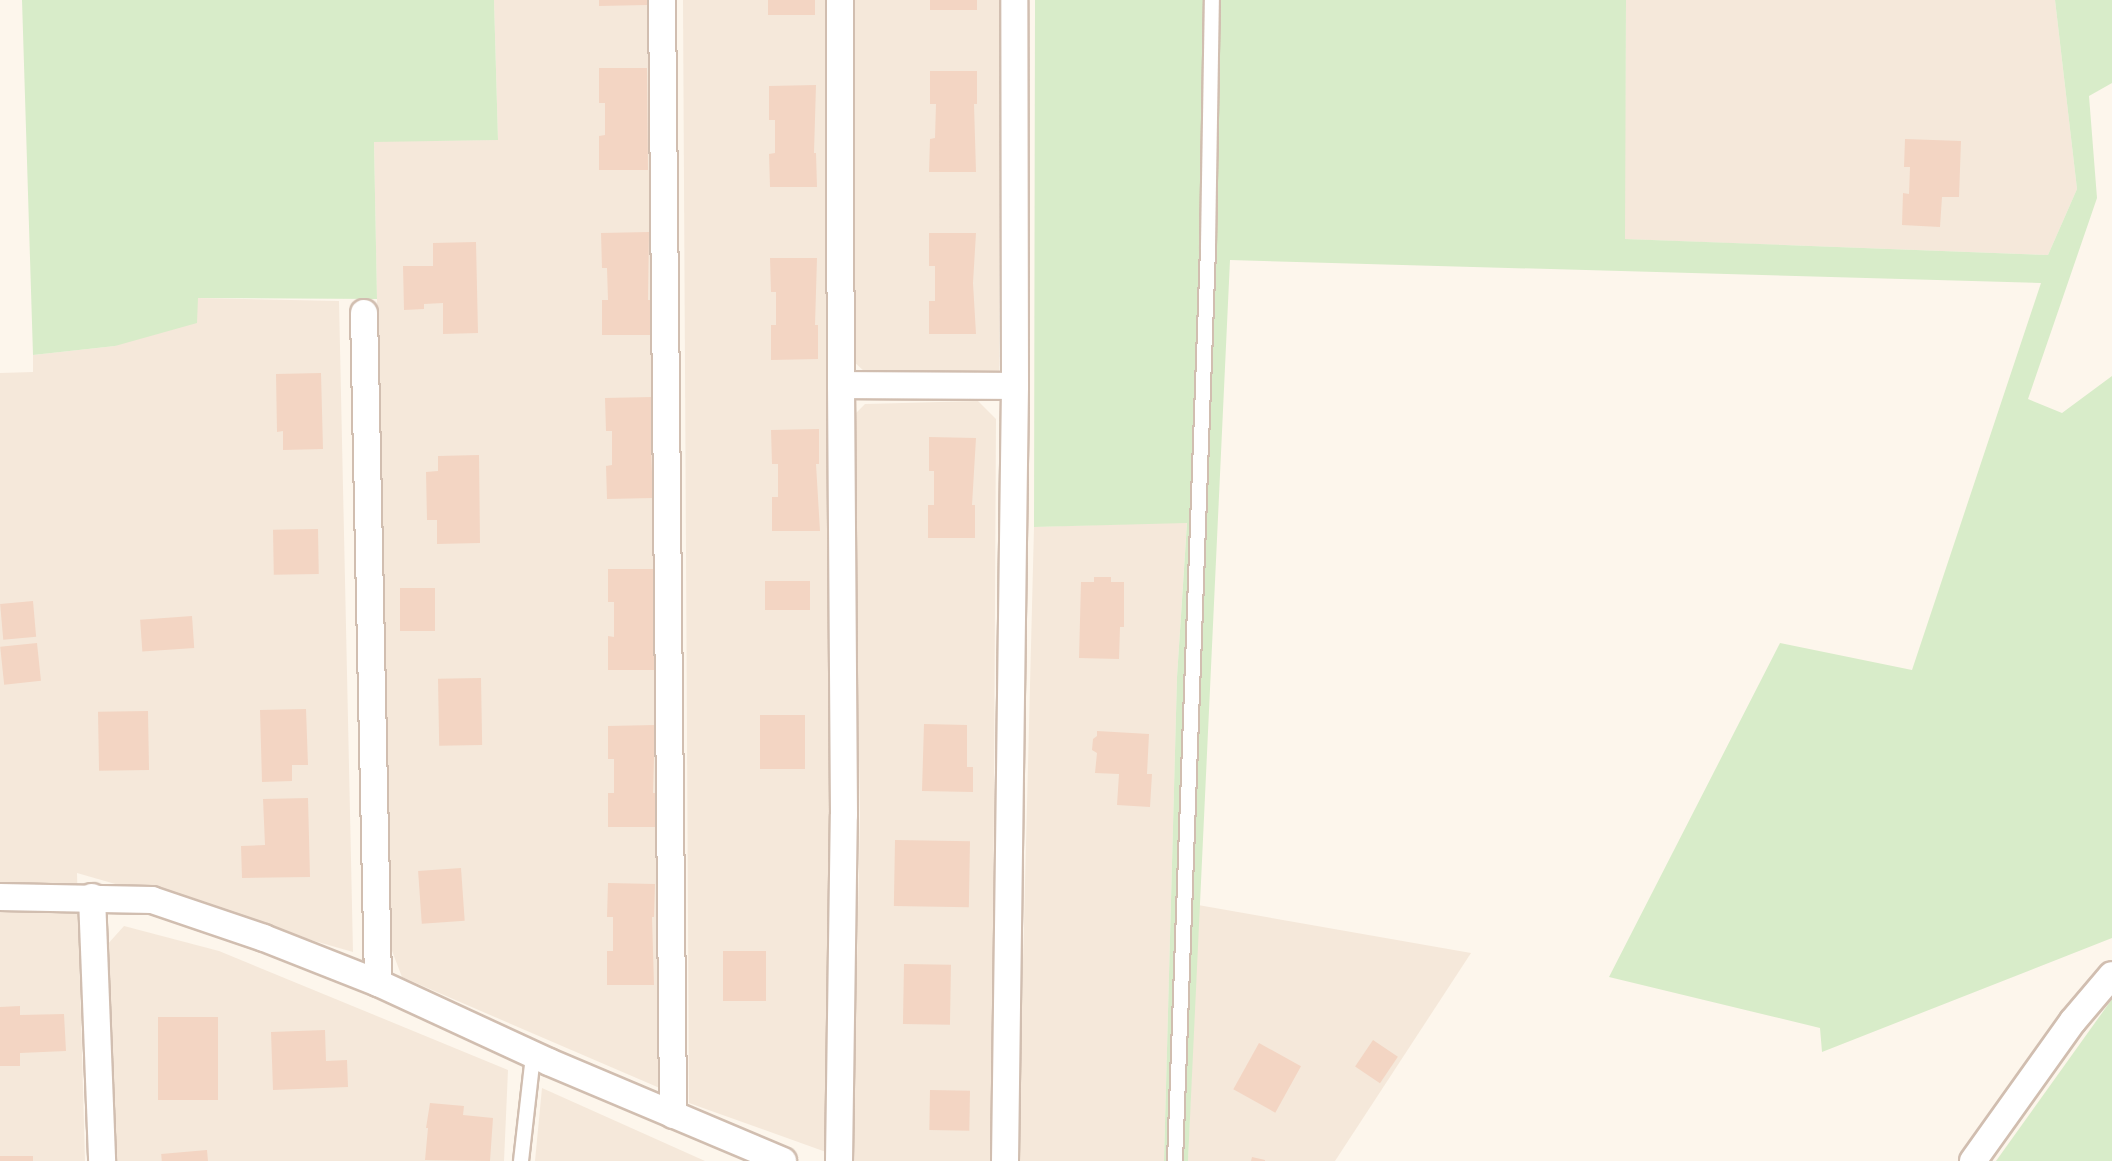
<!DOCTYPE html>
<html>
<head>
<meta charset="utf-8">
<style>
	body { margin:0 }
	#map { position:relative; width:2112px; height:1161px; overflow:hidden; background:#fdf6ec; font-family:Poppins,sans-serif }
	div>[style] { position:absolute }
	.residential>* { inset:0; background:#f5e8da }
	.green>* { inset:0; background:#d8ecc9 }
	.building>* { inset:0; background:#f3d5c3; transform-origin:0 0 }
	.roads { filter:drop-shadow(2px 0 #d1beb0) drop-shadow(-2px 0 #d1beb0) drop-shadow(0 2px #d1beb0) drop-shadow(0 -2px #d1beb0) }
	.lane>* { height:14px; margin:-7px; padding:0 7px; transform-origin:7px; border-radius:7px; background:#fff }
	.street>* { height:26px; margin:-13px; padding:0 13px; transform-origin:13px; border-radius:13px; background:#fff }
	span { translate:-50% -50%; white-space:nowrap; text-align:center; line-height:1.15; -webkit-text-stroke:6px #fffaf3; paint-order:stroke }
</style>
</head>
<body>
<div id="map">
	<div class="residential">
		<div style="clip-path:polygon(494px 0,655px 0,662px 1089px,402px 977px,389px 943px,374px 141px,498px 140px)"></div>
		<div style="clip-path:polygon(683px 0,825px 0,831px 582px,826px 1152px,689px 1103px)"></div>
		<div style="clip-path:polygon(851px 0,999px 0,999px 374px,866px 373px,851px 359px)"></div>
		<div style="clip-path:polygon(1626px 0,2055px 0,2077px 189px,2048px 255px,1624px 239px)"></div>
		<div style="clip-path:polygon(197px 298px,339px 301px,353px 952px,77px 873px,85px 1161px,0 1161px,0 373px,33px 372px,33px 355px,115px 346px)"></div>
		<div style="clip-path:polygon(978px 401px,996px 419px,992px 1161px,853px 1161px,860px 815px,853px 416px,865px 404px)"></div>
		<div style="clip-path:polygon(1187px 522px,1177px 677px,1164px 1161px,1018px 1161px,1034px 527px)"></div>
		<div style="clip-path:polygon(1198px 905px,1471px 953px,1335px 1161px,1188px 1161px)"></div>
		<div style="clip-path:polygon(124px 926px,219px 951px,508px 1070px,504px 1161px,116px 1161px,106px 946px)"></div>
		<div style="clip-path:polygon(542px 1088px,705px 1161px,535px 1161px)"></div>
	</div>
	<div class="green">
		<div style="clip-path:polygon(22px 0,494px 0,498px 140px,374px 142px,377px 299px,198px 298px,197px 323px,115px 346px,33px 355px)"></div>
		<div style="clip-path:polygon(1035px 0,1626px 0,1625px 239px,2048px 255px,2077px 189px,2055px 0,2112px 0,2112px 83px,2089px 96px,2097px 198px,2028px 399px,2062px 413px,2112px 376px,2112px 938px,1822px 1052px,1820px 1028px,1609px 977px,1780px 643px,1912px 670px,2041px 283px,1230px 260px,1188px 1161px,1164px 1161px,1177px 677px,1187px 523px,1034px 527px)"></div>
		<div style="clip-path:polygon(2112px 999px,2112px 1161px,1996px 1161px)"></div>
	</div>
	<div class="building">
		<div style="clip-path:polygon(599px 0,647px 0,647px 5px,599px 6px)"></div>
		<div style="left:768px;top:0;width:47px;height:15px"></div>
		<div style="left:930px;top:0;width:47px;height:10px"></div>
		<div style="clip-path:polygon(599px 68px,647px 68px,648px 170px,599px 170px,599px 136px,605px 135px,605px 103px,599px 103px)"></div>
		<div style="clip-path:polygon(930px 71px,977px 71px,977px 104px,974px 104px,976px 172px,929px 172px,930px 139px,935px 138px,936px 104px,930px 104px)"></div>
		<div style="clip-path:polygon(816px 85px,814px 153px,816px 153px,817px 187px,770px 187px,769px 154px,775px 153px,775px 120px,769px 120px,769px 86px)"></div>
		<div style="clip-path:polygon(1905px 139px,1961px 141px,1959px 197px,1942px 197px,1940px 227px,1902px 225px,1903px 193px,1909px 194px,1910px 167px,1904px 167px)"></div>
		<div style="clip-path:polygon(649px 232px,648px 300px,650px 300px,651px 335px,602px 335px,602px 300px,608px 300px,607px 268px,602px 268px,601px 233px)"></div>
		<div style="clip-path:polygon(929px 233px,976px 233px,973px 283px,976px 334px,929px 334px,929px 301px,935px 301px,935px 266px,929px 266px)"></div>
		<div style="clip-path:polygon(476px 242px,478px 333px,443px 334px,443px 303px,424px 304px,424px 309px,404px 310px,403px 266px,433px 266px,433px 243px)"></div>
		<div style="clip-path:polygon(770px 258px,817px 258px,815px 325px,818px 325px,818px 359px,771px 360px,771px 325px,776px 325px,776px 292px,771px 292px)"></div>
		<div style="clip-path:polygon(321px 373px,323px 449px,283px 450px,283px 431px,277px 432px,276px 374px)"></div>
		<div style="clip-path:polygon(652px 397px,651px 447px,653px 498px,607px 499px,606px 466px,612px 465px,612px 431px,606px 431px,605px 398px)"></div>
		<div style="clip-path:polygon(819px 429px,819px 464px,816px 464px,820px 531px,772px 531px,772px 497px,778px 497px,778px 464px,772px 464px,771px 430px)"></div>
		<div style="clip-path:polygon(929px 437px,976px 438px,972px 505px,975px 505px,975px 538px,928px 538px,928px 505px,934px 505px,934px 471px,929px 471px)"></div>
		<div style="clip-path:polygon(479px 455px,480px 543px,437px 544px,437px 520px,427px 520px,426px 472px,438px 471px,438px 456px)"></div>
		<div style="left:318px;top:529px;width:45px;height:45px;rotate:89deg"></div>
		<div style="clip-path:polygon(608px 569px,655px 569px,655px 602px,653px 602px,655px 670px,608px 670px,608px 636px,614px 637px,614px 602px,608px 602px)"></div>
		<div style="clip-path:polygon(1094px 577px,1111px 577px,1111px 582px,1124px 582px,1124px 627px,1120px 627px,1119px 659px,1079px 658px,1081px 582px,1094px 582px)"></div>
		<div style="left:765px;top:581px;width:45px;height:29px"></div>
		<div style="left:400px;top:588px;width:35px;height:43px"></div>
		<div style="left:33px;top:601px;width:36px;height:33px;rotate:85deg"></div>
		<div style="left:192px;top:616px;width:32px;height:52px;rotate:86deg"></div>
		<div style="left:37px;top:643px;width:38px;height:37px;rotate:84deg"></div>
		<div style="left:481px;top:678px;width:67px;height:43px;rotate:89deg"></div>
		<div style="clip-path:polygon(306px 709px,308px 765px,292px 765px,292px 781px,262px 782px,260px 710px)"></div>
		<div style="left:148px;top:711px;width:59px;height:50px;rotate:89deg"></div>
		<div style="left:760px;top:715px;width:45px;height:54px"></div>
		<div style="clip-path:polygon(924px 724px,967px 725px,967px 767px,973px 767px,973px 792px,922px 791px)"></div>
		<div style="clip-path:polygon(655px 725px,653px 793px,655px 793px,656px 827px,608px 827px,608px 793px,614px 793px,614px 759px,608px 759px,608px 726px)"></div>
		<div style="clip-path:polygon(1097px 731px,1149px 734px,1147px 774px,1152px 774px,1150px 807px,1117px 805px,1119px 774px,1095px 773px,1097px 753px,1092px 750px,1093px 739px,1097px 736px)"></div>
		<div style="clip-path:polygon(308px 798px,310px 877px,242px 878px,241px 846px,265px 845px,263px 799px)"></div>
		<div style="left:895px;top:840px;width:75px;height:66px;rotate:1deg"></div>
		<div style="left:461px;top:868px;width:53px;height:43px;rotate:86deg"></div>
		<div style="clip-path:polygon(608px 883px,655px 884px,654px 917px,652px 917px,654px 985px,607px 985px,607px 951px,613px 951px,613px 917px,607px 917px)"></div>
		<div style="left:723px;top:951px;width:43px;height:50px"></div>
		<div style="left:904px;top:964px;width:47px;height:60px;rotate:1deg"></div>
		<div style="clip-path:polygon(20px 1006px,20px 1015px,64px 1014px,66px 1051px,20px 1053px,20px 1066px,0 1066px,0 1007px)"></div>
		<div style="left:158px;top:1017px;width:60px;height:83px"></div>
		<div style="clip-path:polygon(325px 1030px,326px 1061px,347px 1060px,348px 1087px,273px 1090px,271px 1032px)"></div>
		<div style="left:1373px;top:1040px;width:30px;height:32px;rotate:34deg"></div>
		<div style="left:1259px;top:1043px;width:48px;height:53px;rotate:29deg"></div>
		<div style="left:930px;top:1090px;width:40px;height:40px;rotate:1deg"></div>
		<div style="clip-path:polygon(430px 1103px,464px 1106px,463px 1115px,493px 1118px,490px 1161px,425px 1160px,428px 1128px,426px 1128px)"></div>
		<div style="left:207px;top:1150px;width:11px;height:46px;rotate:85deg"></div>
		<div style="left:0;top:1156px;width:33px;height:5px"></div>
		<div style="clip-path:polygon(1252px 1157px,1265px 1160px,1265px 1161px,1251px 1161px)"></div>
	</div>
	<div class="roads">
		<div class="lane">
			<div style="left:521px;top:1161px;width:107px;rotate:-83.5deg"></div>
			<div style="left:1175px;top:1161px;width:916px;rotate:-87.93deg"></div>
			<div style="left:1208px;top:246px;width:246px;rotate:-89.1deg"></div>
		</div>
		<div class="street">
			<div style="left:662px;top:0;width:1115px;rotate:89.43deg"></div>
			<div style="left:840px;top:0;width:385px;rotate:89.9deg"></div>
			<div style="left:841px;top:385px;width:174px;rotate:0.3deg"></div>
			<div style="left:364px;top:313px;width:670px;rotate:88.8deg"></div>
			<div style="left:0;top:897px;width:152px;rotate:1.1deg"></div>
			<div style="left:152px;top:900px;width:118px;rotate:18.7deg"></div>
			<div style="left:264px;top:938px;width:123px;rotate:21.5deg"></div>
			<div style="left:378px;top:983px;width:188px;rotate:24.8deg"></div>
			<div style="left:549px;top:1062px;width:254px;rotate:22.9deg"></div>
			<div style="left:92px;top:897px;width:264px;rotate:87.8deg"></div>
			<div style="left:839px;top:1161px;width:346px;rotate:-89.2deg"></div>
			<div style="left:844px;top:815px;width:430px;rotate:-90.4deg"></div>
			<div style="left:1005px;top:1161px;width:775px;rotate:-89.26deg"></div>
			<div style="left:1015px;top:386px;width:386px;rotate:-90.1deg"></div>
			<div style="left:1973px;top:1161px;width:172px;rotate:-54.5deg"></div>
			<div style="left:2073px;top:1021px;width:60px;rotate:-49.7deg"></div>
		</div>
	</div>
</div>
</body>
</html>
